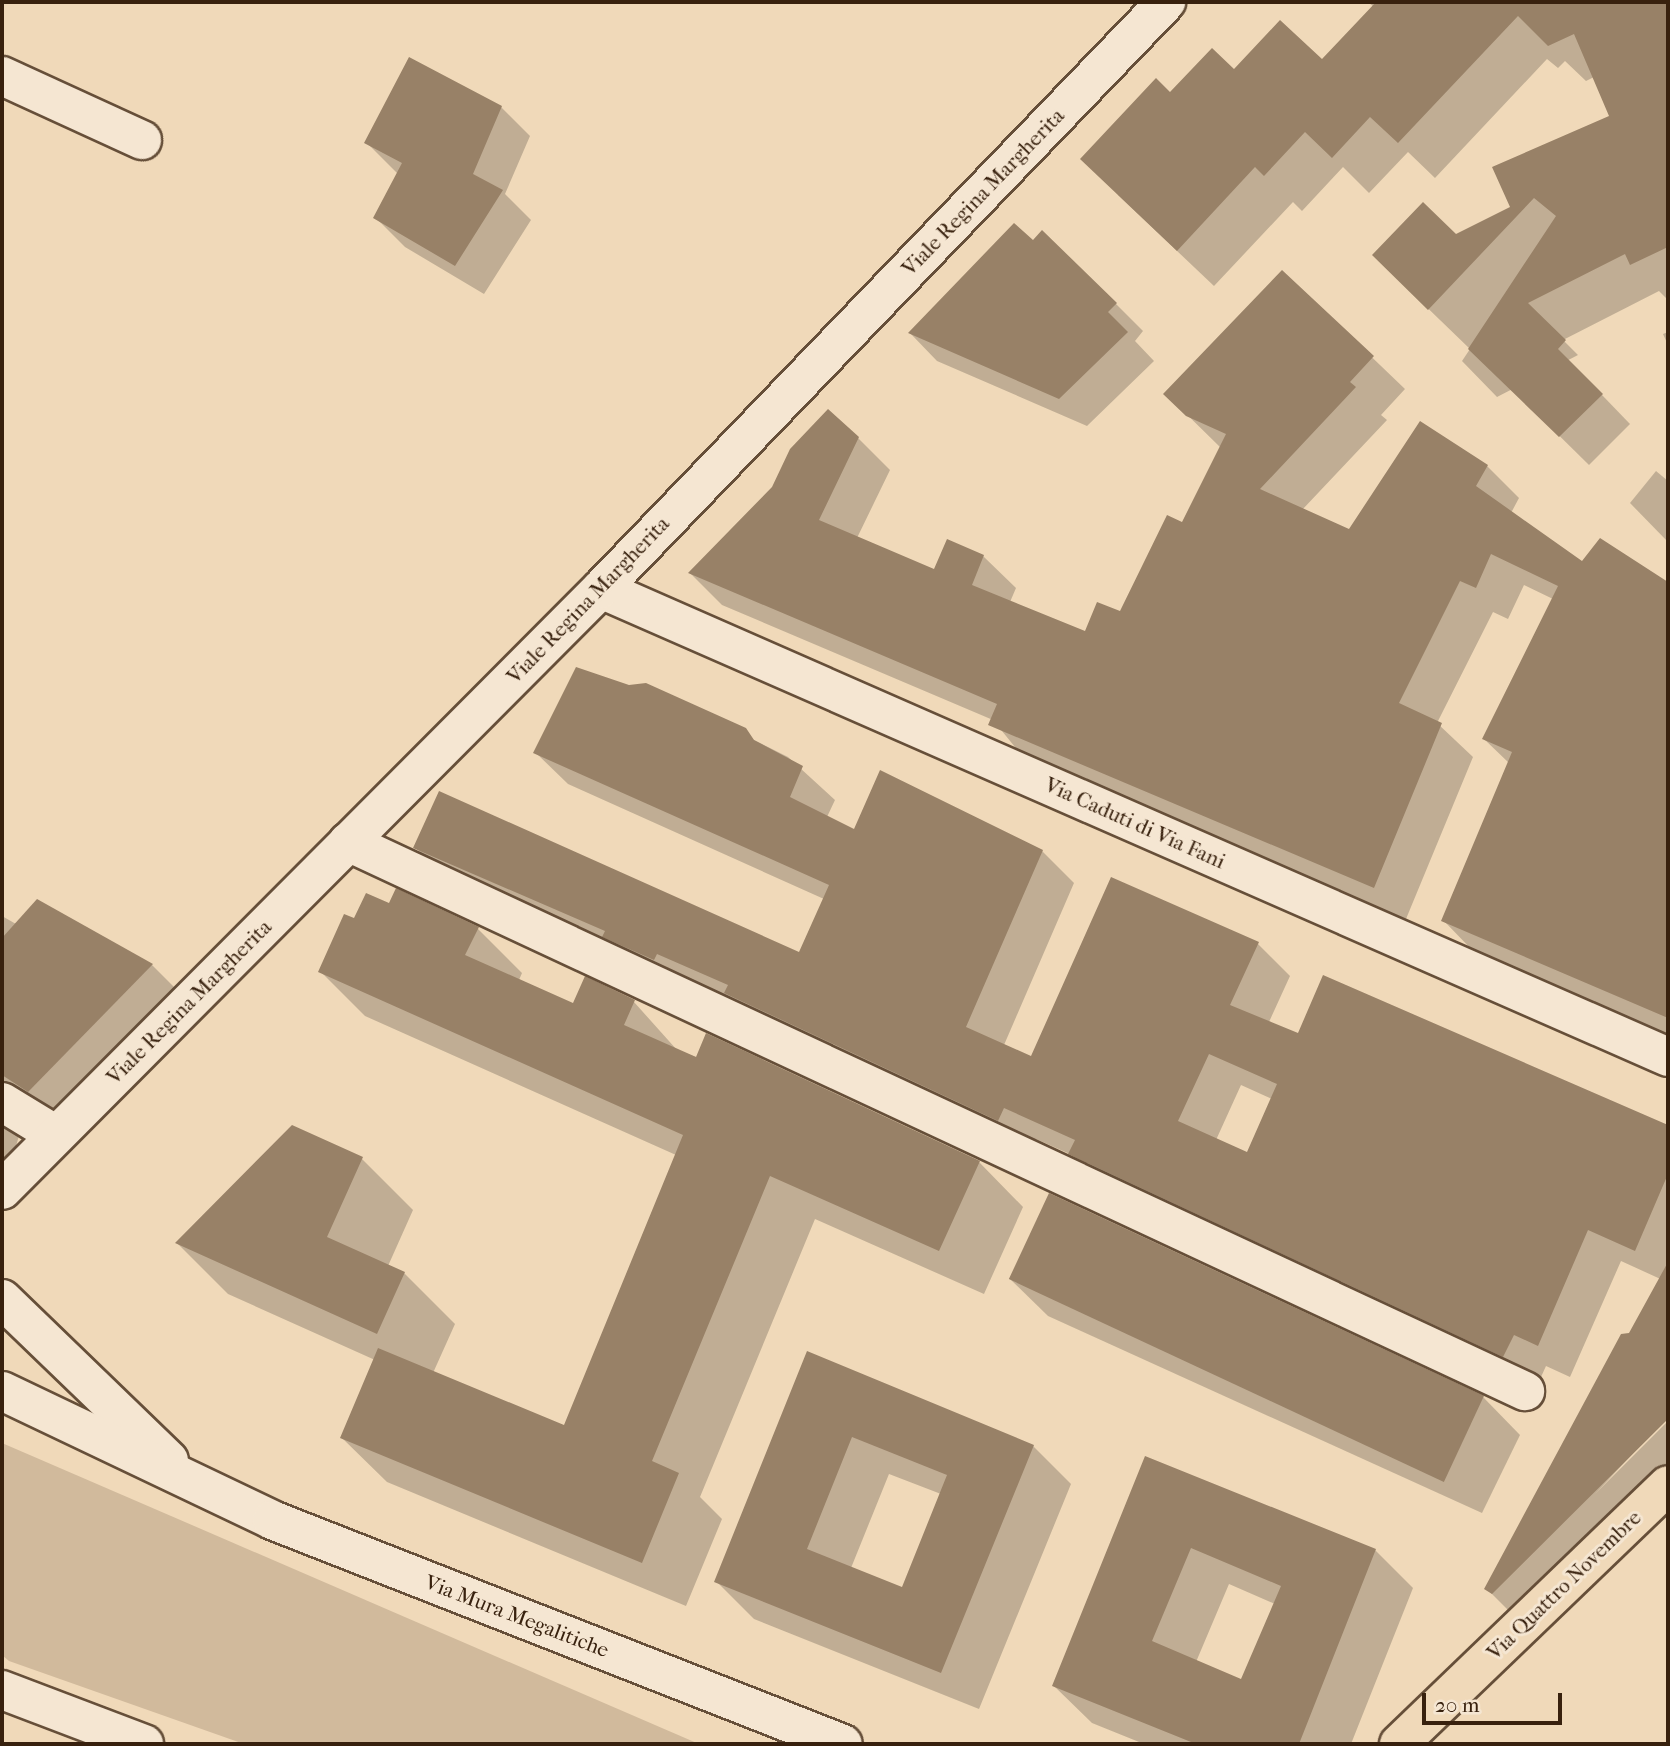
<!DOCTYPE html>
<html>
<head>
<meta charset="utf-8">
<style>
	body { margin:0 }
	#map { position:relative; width:1670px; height:1746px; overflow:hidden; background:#f0d9b9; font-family:"IM FELL French Canon",serif }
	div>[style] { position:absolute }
	.green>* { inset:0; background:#d1ba9c }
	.shadow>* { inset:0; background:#0003 }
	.building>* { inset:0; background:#988167; transform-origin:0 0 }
	.roads { filter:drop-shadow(2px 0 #664f39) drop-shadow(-2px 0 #664f39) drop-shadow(0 2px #664f39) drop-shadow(0 -2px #664f39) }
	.minor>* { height:38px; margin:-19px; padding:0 19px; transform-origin:19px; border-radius:19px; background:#f5e6d2 }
	.major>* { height:38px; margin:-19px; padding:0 19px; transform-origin:19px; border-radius:19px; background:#f0d9b9 }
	span { translate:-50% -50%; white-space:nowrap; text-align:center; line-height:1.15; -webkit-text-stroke:6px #f5e6d2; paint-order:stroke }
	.street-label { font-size:21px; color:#38210e }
	.frame { position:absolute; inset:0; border:4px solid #38210e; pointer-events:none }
	.scale { position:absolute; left:1422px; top:1693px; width:140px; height:32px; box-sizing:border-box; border:4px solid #38210e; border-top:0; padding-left:9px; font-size:21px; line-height:24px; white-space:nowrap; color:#38210e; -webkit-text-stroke:5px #f5e6d2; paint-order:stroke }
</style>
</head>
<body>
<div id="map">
	<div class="green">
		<div style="clip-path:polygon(2px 1443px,699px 1744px,244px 1744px,9px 1661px,2px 1655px)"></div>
	</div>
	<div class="shadow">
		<div style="clip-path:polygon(1368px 2px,1668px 2px,1668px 300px,1659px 291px,1563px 340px,1578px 355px,1497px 397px,1462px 361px,1470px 349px,1410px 291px,1456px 236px,1512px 208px,1611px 117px,1594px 77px,1586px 81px,1565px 61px,1558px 68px,1547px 59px,1435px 178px,1408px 152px,1369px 193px,1343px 167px,1302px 211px,1293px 202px,1214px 286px,1118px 195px,1170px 94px,1234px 72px,1322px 62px,1374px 7px)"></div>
		<div style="clip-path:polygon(501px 107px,530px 136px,505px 194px,531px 220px,484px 294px,405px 247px,376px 218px,398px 174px,367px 143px)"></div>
		<div style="clip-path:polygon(1033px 243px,1116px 304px,1143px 331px,1135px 341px,1154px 361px,1087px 426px,937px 361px,910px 333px)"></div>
		<div style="clip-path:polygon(1283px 272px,1405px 389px,1381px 415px,1387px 420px,1302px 510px,1350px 531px,1487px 466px,1519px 498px,1511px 513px,1583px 563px,1601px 540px,1668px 584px,1668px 1037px,1475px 953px,1443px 920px,1509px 763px,1484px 739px,1553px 599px,1524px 585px,1508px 619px,1493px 612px,1437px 723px,1473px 757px,1406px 919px,1023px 757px,993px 720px,722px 605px,690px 573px,858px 438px,890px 470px,857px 538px,935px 571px,983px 556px,1016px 588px,1010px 602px,1086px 634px,1121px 613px,1182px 525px,1221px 448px,1166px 394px)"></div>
		<div style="clip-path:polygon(1668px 332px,1668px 345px,1663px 334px)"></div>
		<div style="clip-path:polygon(1602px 395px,1630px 424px,1589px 465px,1520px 397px)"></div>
		<div style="clip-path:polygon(1656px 471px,1668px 481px,1668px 542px,1630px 503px)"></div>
		<div style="clip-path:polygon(evenodd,645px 685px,788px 757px,835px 800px,827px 817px,855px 831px,1042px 851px,1074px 883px,1004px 1045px,1032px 1058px,1258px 944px,1290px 976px,1269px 1022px,1299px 1035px,1324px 977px,1668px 1127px,1667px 1282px,1621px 1261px,1570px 1377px,1546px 1366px,1536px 1388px,1102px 1185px,1072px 1155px,1036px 1139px,1030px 1152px,448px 880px,416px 848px,800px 954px,824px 899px,568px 784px,535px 752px,629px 687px,645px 685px,1241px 1085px,1272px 1099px,1248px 1154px,1216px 1140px,1241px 1085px)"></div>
		<div style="clip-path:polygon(37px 902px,152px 965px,189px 1002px,65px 1128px,21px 1128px,2px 1198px,2px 916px,16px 924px)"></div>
		<div style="clip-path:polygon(390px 906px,478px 929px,522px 973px,519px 980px,574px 1005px,585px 979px,634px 1002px,677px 1050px,979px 1162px,1023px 1207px,984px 1294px,815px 1219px,700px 1497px,722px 1519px,686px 1606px,387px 1482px,342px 1438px,375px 1360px,228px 1294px,177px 1243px,362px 1159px,413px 1210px,388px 1266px,404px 1273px,455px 1324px,433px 1373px,565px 1427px,676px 1155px,365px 1016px,320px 971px,355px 921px)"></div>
		<div style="clip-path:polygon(1010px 1279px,1483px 1397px,1520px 1435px,1482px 1513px,1048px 1316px)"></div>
		<div style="clip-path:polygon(1668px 1336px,1668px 1416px,1595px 1494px,1668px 1421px,1668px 1493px,1524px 1626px,1486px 1588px)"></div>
		<div style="clip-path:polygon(evenodd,808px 1353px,1033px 1446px,1071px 1484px,979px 1709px,754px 1619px,716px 1581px,808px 1353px,889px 1474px,941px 1494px,903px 1589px,851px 1568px,889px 1474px)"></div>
		<div style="clip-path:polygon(evenodd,1146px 1459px,1375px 1550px,1413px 1588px,1351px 1744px,1144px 1744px,1092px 1723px,1054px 1686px,1146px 1459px,1229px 1584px,1275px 1604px,1242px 1681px,1196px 1662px,1229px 1584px)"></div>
	</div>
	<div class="building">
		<div style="clip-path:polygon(1376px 2px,1668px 2px,1668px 247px,1630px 265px,1625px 254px,1528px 303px,1566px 340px,1558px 349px,1603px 394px,1559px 437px,1468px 349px,1556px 216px,1534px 198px,1428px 310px,1372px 255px,1423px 202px,1456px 234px,1510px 207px,1492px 167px,1609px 116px,1574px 34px,1548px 46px,1518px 16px,1398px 143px,1370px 117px,1332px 158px,1305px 132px,1264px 176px,1255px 167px,1177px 251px,1080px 159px,1156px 78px,1170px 92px,1212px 48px,1234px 69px,1280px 20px,1322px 59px)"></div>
		<div style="clip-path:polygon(409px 57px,502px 106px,473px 174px,503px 190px,455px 266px,373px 218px,402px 163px,364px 143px)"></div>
		<div style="clip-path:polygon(1014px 223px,1033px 240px,1042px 230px,1117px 303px,1108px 312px,1128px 332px,1059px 399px,908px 333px)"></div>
		<div style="clip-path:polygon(1282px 270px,1374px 356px,1350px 382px,1356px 387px,1260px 489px,1349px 529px,1420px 421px,1488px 465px,1476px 486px,1582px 561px,1600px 538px,1668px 582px,1668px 1018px,1441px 921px,1512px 752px,1482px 739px,1558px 586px,1491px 554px,1476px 588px,1460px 581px,1399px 703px,1442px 723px,1374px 888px,988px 725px,997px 704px,688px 573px,772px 487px,790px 449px,828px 409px,859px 437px,819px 520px,934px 569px,947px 539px,984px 555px,972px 585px,1085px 631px,1097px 602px,1120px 611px,1167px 515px,1182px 522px,1226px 434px,1186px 416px,1163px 394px)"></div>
		<div style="clip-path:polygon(evenodd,576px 667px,629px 685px,646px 683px,746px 728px,754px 740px,803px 766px,790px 797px,854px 829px,880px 770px,1043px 850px,966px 1027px,1031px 1056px,1111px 877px,1259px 942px,1230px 1005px,1298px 1033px,1323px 975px,1668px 1125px,1668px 1174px,1635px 1251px,1588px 1230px,1538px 1346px,1514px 1335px,1503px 1357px,1068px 1154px,1075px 1140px,1004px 1108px,998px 1121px,724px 993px,728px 985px,657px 954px,654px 960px,602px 937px,605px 931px,413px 848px,439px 791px,799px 952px,829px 885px,533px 753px,576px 667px,1209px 1054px,1277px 1084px,1247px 1152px,1178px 1121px,1209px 1054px)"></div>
		<div style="clip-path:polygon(396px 888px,479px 927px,465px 955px,573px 1003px,585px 976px,635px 1000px,624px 1025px,696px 1057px,706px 1033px,980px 1161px,939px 1251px,770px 1176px,652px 1461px,679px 1473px,642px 1563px,340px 1438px,378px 1348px,564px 1425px,683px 1135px,318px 972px,344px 914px,354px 918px,366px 893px,389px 903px)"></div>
		<div style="clip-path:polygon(37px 899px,153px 964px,28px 1092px,2px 1075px,2px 938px)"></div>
		<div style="clip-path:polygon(292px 1125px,363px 1157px,327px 1237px,405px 1272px,377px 1334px,175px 1243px)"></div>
		<div style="left:1049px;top:1193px;width:480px;height:95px;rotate:25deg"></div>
		<div style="clip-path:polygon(1668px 1262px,1668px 1419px,1492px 1594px,1484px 1589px,1621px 1334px,1629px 1333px)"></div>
		<div style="clip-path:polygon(evenodd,807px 1351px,1034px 1445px,941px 1673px,714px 1582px,807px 1351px,852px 1437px,947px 1475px,902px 1587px,807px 1549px,852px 1437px)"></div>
		<div style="clip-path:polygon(evenodd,1145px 1456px,1376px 1549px,1299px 1744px,1196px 1744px,1052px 1686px,1145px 1456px,1191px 1548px,1281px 1586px,1241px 1679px,1152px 1641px,1191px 1548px)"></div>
	</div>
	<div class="roads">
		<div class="minor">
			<div style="left:2px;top:76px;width:154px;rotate:24.6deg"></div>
			<div style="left:601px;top:589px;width:1165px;rotate:23.68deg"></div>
			<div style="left:348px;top:842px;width:1299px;rotate:25.01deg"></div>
			<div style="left:2px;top:1102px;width:63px;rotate:31.4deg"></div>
			<div style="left:2px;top:1190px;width:849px;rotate:-45.1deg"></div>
			<div style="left:601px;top:589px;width:815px;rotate:-46.09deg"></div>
			<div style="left:2px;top:1299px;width:232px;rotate:44deg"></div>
			<div style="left:2px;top:1391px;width:299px;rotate:25.5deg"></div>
			<div style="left:272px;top:1520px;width:613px;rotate:21.42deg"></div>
			<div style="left:2px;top:1690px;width:152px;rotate:20.8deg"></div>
		</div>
		<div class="major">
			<div style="left:1399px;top:1744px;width:373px;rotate:-43.9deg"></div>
		</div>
	</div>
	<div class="street-label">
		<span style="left:983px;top:192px;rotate:-46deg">Viale Regina Margherita</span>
		<span style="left:588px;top:600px;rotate:-46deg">Viale Regina Margherita</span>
		<span style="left:1135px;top:823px;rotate:24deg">Via Caduti di Via Fani</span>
		<span style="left:189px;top:1002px;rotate:-45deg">Viale Regina Margherita</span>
		<span style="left:1564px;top:1585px;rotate:-44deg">Via Quattro Novembre</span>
		<span style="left:517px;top:1616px;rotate:21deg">Via Mura Megalitiche</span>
	</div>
	<div class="frame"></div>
	<div class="scale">20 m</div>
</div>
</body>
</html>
